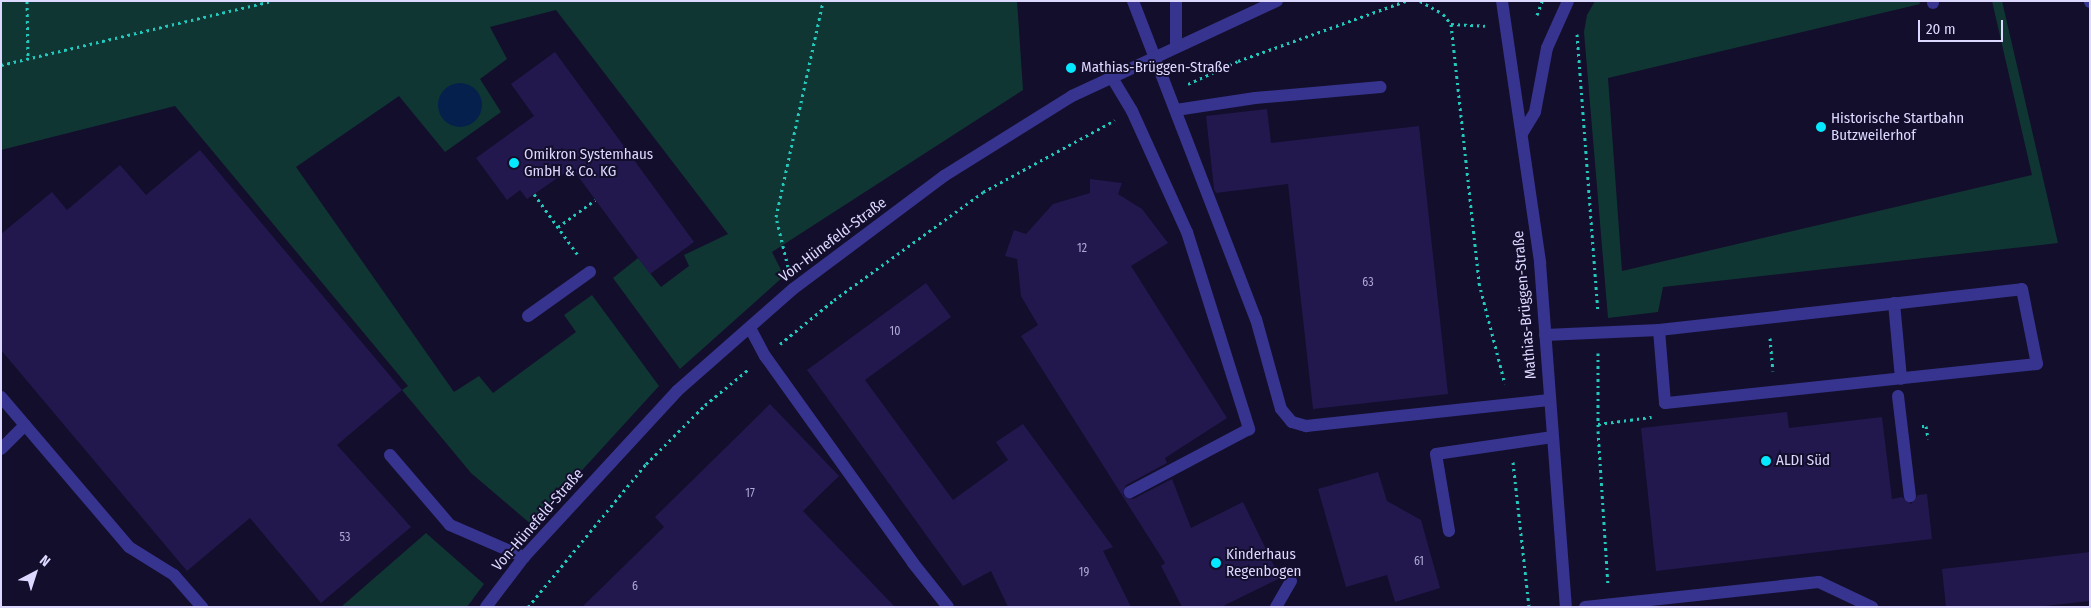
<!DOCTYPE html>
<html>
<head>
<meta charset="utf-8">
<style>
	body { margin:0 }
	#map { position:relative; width:2091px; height:608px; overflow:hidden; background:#130e2b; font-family:"Fira Sans Condensed",sans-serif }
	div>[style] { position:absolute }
	.green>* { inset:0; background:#103634 }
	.water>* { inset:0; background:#05204d }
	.round { border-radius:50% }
	.building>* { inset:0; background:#22184e }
	.path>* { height:3px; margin-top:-1.5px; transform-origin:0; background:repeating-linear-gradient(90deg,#23c8bc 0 2.5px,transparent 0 6.5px) }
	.minor>* { height:12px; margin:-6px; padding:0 6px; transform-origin:6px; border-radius:6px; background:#37348f }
	.dots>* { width:14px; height:14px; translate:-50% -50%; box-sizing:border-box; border:2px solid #130e2b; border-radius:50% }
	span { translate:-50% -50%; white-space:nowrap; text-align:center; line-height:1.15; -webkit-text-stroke:4px #130e2b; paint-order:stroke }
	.number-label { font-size:12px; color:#aea8d3 }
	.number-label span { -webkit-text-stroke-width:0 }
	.poi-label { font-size:15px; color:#dcd8ff }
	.left { translate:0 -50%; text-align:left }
	.street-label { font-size:15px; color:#dcd8ff }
	.frame { position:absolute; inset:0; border:2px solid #dcd8ff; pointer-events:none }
	.north { position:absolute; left:10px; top:548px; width:50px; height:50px; -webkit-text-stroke:4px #130e2b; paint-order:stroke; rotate:40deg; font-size:14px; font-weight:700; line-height:20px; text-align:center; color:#dcd8ff }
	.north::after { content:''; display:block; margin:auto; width:18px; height:22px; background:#dcd8ff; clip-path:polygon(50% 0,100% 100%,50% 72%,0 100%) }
	.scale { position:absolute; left:1918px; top:20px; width:85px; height:22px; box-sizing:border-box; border:2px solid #dcd8ff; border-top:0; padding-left:6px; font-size:15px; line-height:18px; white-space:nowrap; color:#dcd8ff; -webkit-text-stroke:4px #130e2b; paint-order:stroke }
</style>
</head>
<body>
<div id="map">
	<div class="green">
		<div style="clip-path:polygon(1px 1px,1017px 1px,1023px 90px,772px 252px,784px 276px,680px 369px,613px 278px,638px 258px,661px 287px,689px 266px,684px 255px,728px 234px,556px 10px,490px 27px,507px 59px,480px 79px,501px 112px,445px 152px,399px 96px,296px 167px,454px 392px,479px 376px,493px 393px,576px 332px,564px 315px,592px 295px,659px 386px,532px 525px,471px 473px,402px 390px,408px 386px,175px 106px,1px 150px)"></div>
		<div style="clip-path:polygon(1595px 1px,1919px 1px,1920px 4px,1608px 78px,1622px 271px,2032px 175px,1992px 1px,2002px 1px,2058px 243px,1663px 287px,1658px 312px,1608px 318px,1584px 32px,1587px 15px)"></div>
		<div style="clip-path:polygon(426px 533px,484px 584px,467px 607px,341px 607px)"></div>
	</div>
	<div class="water">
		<div class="round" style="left:438px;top:83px;width:44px;height:44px"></div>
	</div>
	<div class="building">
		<div style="clip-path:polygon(555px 52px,694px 242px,650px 274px,572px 168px,527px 199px,520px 190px,507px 200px,476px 158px,534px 116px,511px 84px)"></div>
		<div style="clip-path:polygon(1267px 109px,1271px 143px,1419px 126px,1448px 394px,1313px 409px,1288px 184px,1216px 193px,1214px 189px,1206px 116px)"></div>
		<div style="clip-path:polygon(200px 150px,402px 390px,337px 445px,411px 527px,321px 603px,250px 518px,187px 571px,1px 350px,1px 234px,52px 192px,67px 210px,120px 165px,146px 195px)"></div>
		<div style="clip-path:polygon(1090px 179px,1122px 183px,1118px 194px,1142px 209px,1168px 243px,1131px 266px,1227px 418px,1165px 458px,1167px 463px,1126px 485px,1123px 495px,1133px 499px,1172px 479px,1191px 528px,1243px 502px,1280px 578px,1221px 607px,1182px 607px,1161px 566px,1165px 563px,1021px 336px,1038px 325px,1021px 296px,1017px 259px,1005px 256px,1014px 230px,1026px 234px,1053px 204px,1090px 193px)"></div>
		<div style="clip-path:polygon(926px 283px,951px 317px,865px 380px,953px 500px,1008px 460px,996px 442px,1023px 424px,1113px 547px,1103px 551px,1131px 607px,1008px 607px,991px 571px,963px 586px,807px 370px)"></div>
		<div style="clip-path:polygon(770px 404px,839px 476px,803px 511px,895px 607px,582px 607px,664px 527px,655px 517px)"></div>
		<div style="clip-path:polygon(1787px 412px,1789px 428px,1882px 417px,1892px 499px,1902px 497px,1911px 504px,1918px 495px,1927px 494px,1932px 539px,1656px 571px,1641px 428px)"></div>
		<div style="clip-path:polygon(1378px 472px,1387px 501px,1421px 520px,1440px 588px,1395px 602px,1387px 575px,1346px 587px,1318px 489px)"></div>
		<div style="clip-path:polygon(2090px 552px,2090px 601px,2036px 607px,1946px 607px,1942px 569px)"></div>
	</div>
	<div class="path">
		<div style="left:27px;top:1px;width:57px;rotate:89deg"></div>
		<div style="left:1420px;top:1px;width:26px;rotate:29deg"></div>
		<div style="left:1443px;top:14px;width:13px;rotate:51deg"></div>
		<div style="left:1451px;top:24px;width:34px;rotate:3deg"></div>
		<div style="left:1537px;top:15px;width:15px;rotate:-70deg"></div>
		<div style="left:1451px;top:24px;width:261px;rotate:83.8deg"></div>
		<div style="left:1479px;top:283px;width:104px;rotate:75.6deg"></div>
		<div style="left:1577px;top:34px;width:278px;rotate:85.7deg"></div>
		<div style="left:1px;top:65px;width:277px;rotate:-13.3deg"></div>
		<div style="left:1188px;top:84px;width:55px;rotate:-24.7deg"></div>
		<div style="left:1238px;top:61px;width:178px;rotate:-19.7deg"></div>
		<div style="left:534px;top:194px;width:75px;rotate:54.2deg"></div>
		<div style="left:558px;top:227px;width:46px;rotate:-36.1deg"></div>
		<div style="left:788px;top:267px;width:51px;rotate:-103.5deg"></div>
		<div style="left:776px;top:217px;width:221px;rotate:-77.7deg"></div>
		<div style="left:1770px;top:338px;width:33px;rotate:85deg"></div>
		<div style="left:780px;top:344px;width:70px;rotate:-39.2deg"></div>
		<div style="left:834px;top:300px;width:184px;rotate:-35.9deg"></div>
		<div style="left:983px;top:192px;width:150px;rotate:-28.6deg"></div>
		<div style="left:1598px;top:353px;width:78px;rotate:90deg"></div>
		<div style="left:1598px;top:431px;width:153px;rotate:86.3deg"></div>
		<div style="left:1598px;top:424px;width:54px;rotate:-7.4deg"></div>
		<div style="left:1922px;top:426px;width:4px"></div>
		<div style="left:1926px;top:426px;width:13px;rotate:81deg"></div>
		<div style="left:1513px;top:462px;width:146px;rotate:83.7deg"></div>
		<div style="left:528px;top:607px;width:185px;rotate:-50.5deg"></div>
		<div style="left:646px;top:464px;width:83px;rotate:-45deg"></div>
		<div style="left:705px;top:405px;width:58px;rotate:-39.4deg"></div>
	</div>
	<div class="minor">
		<div style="left:1133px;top:1px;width:341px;rotate:68.9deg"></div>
		<div style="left:1256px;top:319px;width:93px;rotate:74.5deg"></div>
		<div style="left:1281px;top:409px;width:17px;rotate:50deg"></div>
		<div style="left:1292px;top:422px;width:15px;rotate:16deg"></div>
		<div style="left:1306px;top:426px;width:244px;rotate:-6.1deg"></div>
		<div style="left:1176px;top:1px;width:45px;rotate:90deg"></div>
		<div style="left:1502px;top:1px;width:265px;rotate:81.7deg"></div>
		<div style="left:1540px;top:263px;width:345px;rotate:85.7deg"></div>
		<div style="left:1933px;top:1px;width:2px;rotate:90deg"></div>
		<div style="left:2090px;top:1px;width:1px;rotate:90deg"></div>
		<div style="left:1111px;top:76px;width:41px;rotate:59deg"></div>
		<div style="left:1132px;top:111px;width:133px;rotate:65.6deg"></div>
		<div style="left:1187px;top:232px;width:207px;rotate:72.5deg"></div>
		<div style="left:1249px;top:429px;width:135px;rotate:152.1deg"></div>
		<div style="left:1176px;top:110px;width:80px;rotate:-8.6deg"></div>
		<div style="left:1255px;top:98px;width:126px;rotate:-5deg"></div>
		<div style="left:1523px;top:132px;width:23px;rotate:-59deg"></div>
		<div style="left:1535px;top:112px;width:65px;rotate:-79.4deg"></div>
		<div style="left:1547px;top:48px;width:51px;rotate:-65.9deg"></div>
		<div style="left:1894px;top:303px;width:76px;rotate:84.7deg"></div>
		<div style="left:528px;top:316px;width:76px;rotate:-35.4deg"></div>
		<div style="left:750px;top:328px;width:32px;rotate:62deg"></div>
		<div style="left:765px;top:356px;width:254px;rotate:54.4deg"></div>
		<div style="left:913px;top:563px;width:56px;rotate:51.5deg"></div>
		<div style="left:1545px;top:335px;width:114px;rotate:-2.5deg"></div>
		<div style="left:1659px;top:330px;width:365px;rotate:-6.4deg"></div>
		<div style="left:2022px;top:289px;width:76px;rotate:78.7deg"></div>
		<div style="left:2037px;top:364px;width:374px;rotate:174deg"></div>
		<div style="left:1665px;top:403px;width:73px;rotate:-94.7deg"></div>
		<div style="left:1898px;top:396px;width:101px;rotate:83.2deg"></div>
		<div style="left:1px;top:397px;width:197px;rotate:49.5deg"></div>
		<div style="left:129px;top:547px;width:53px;rotate:31.9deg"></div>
		<div style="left:174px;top:575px;width:43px;rotate:48.8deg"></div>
		<div style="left:1px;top:449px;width:34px;rotate:-45deg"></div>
		<div style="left:390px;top:455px;width:92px;rotate:49.4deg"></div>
		<div style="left:450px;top:525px;width:81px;rotate:23.4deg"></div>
		<div style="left:1449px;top:531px;width:78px;rotate:-99.6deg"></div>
		<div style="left:1436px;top:454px;width:118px;rotate:-8.3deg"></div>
		<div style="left:486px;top:607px;width:63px;rotate:-52.8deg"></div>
		<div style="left:524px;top:557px;width:226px;rotate:-47.3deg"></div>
		<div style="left:677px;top:391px;width:154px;rotate:-41.3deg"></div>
		<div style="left:793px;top:289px;width:189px;rotate:-36.8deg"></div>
		<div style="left:944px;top:176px;width:151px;rotate:-32deg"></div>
		<div style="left:1072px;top:96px;width:226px;rotate:-24.9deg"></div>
		<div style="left:1276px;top:607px;width:30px;rotate:-60deg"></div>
		<div style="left:1585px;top:607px;width:235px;rotate:-6.1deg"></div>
		<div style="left:1819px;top:582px;width:59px;rotate:25.3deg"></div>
	</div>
	<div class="dots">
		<div style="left:1071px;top:68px;background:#04e9ff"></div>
		<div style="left:1821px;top:127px;background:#04e9ff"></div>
		<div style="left:514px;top:163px;background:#04e9ff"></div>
		<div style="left:1766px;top:461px;background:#04e9ff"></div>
		<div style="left:1216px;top:563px;background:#04e9ff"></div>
	</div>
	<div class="number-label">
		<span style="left:1082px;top:249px">12</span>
		<span style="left:1368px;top:283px">63</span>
		<span style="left:895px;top:332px">10</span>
		<span style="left:750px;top:494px">17</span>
		<span style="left:345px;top:538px">53</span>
		<span style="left:1419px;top:562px">61</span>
		<span style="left:1084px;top:573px">19</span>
		<span style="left:635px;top:587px">6</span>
	</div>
	<div class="poi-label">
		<span class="left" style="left:1081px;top:68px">Mathias-Brüggen-Straße</span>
		<span class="left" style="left:1831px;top:127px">Historische Startbahn<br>Butzweilerhof</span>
		<span class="left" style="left:524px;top:163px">Omikron Systemhaus<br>GmbH &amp; Co. KG</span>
		<span class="left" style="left:1776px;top:461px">ALDI Süd</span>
		<span class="left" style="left:1226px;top:563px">Kinderhaus<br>Regenbogen</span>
	</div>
	<div class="street-label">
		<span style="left:833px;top:240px;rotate:-37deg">Von-Hünefeld-Straße</span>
		<span style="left:1525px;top:305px;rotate:-95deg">Mathias-Brüggen-Straße</span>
		<span style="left:538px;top:520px;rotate:-49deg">Von-Hünefeld-Straße</span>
	</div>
	<div class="frame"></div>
	<div class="north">N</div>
	<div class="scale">20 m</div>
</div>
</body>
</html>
